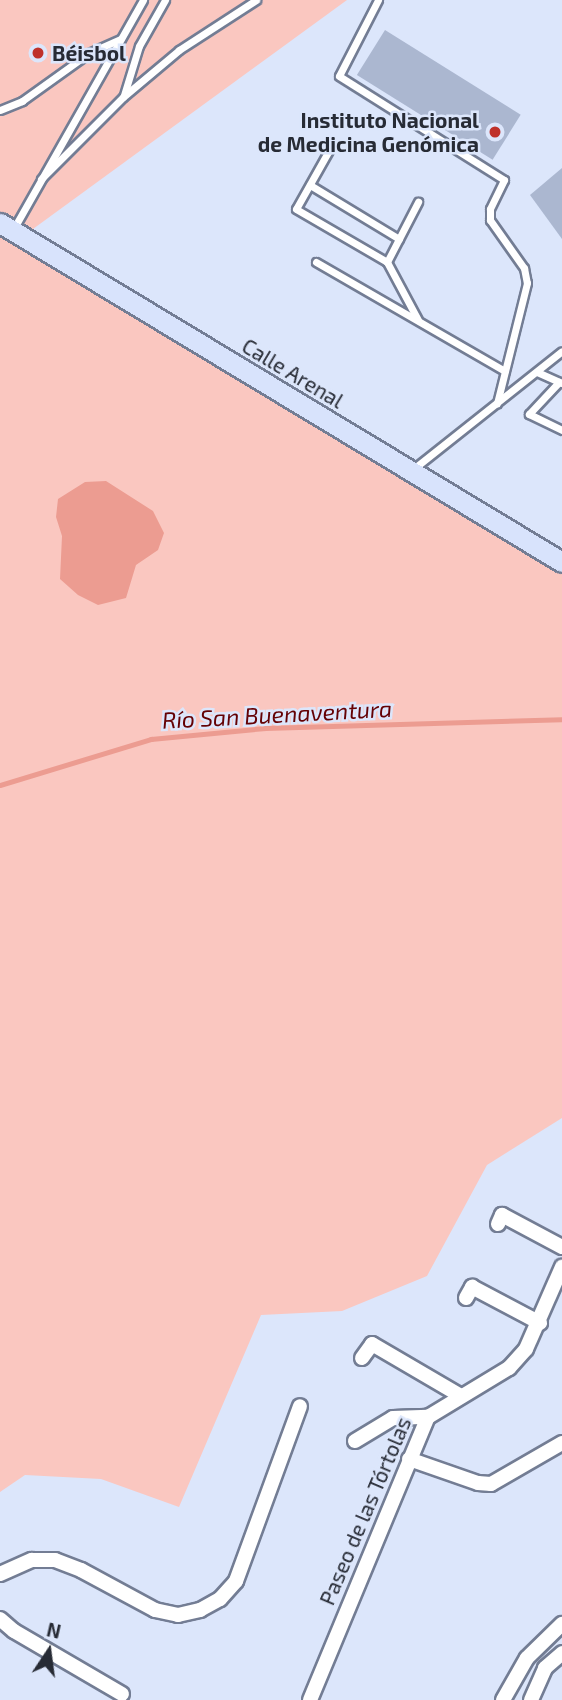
<!DOCTYPE html>
<html>
<head>
<meta charset="utf-8">
<style>
	body { margin:0 }
	#map { position:relative; width:562px; height:1700px; overflow:hidden; background:#dce6fb; font-family:"Exo 2",sans-serif }
	div>[style] { position:absolute }
	.green>* { inset:0; background:#fac7c0 }
	.water>* { inset:0; background:#ec9c91 }
	.stream>* { height:4.5px; margin:-2.25px; padding:0 2.25px; transform-origin:2.25px; border-radius:2.25px; background:#ec9c91 }
	.building>* { inset:0; background:#abb7d0; transform-origin:0 0 }
	.roads { filter:drop-shadow(2px 0 #737d94) drop-shadow(-2px 0 #737d94) drop-shadow(0 2px #737d94) drop-shadow(0 -2px #737d94) }
	.lane>* { height:7px; margin:-3.5px; padding:0 3.5px; transform-origin:3.5px; border-radius:3.5px; background:#fff }
	.street>* { height:14px; margin:-7px; padding:0 7px; transform-origin:7px; border-radius:7px; background:#fff }
	.secondary>* { height:19px; margin:-9.5px; padding:0 9.5px; transform-origin:9.5px; border-radius:9.5px; background:#d8e3fc }
	.dots>* { width:19px; height:19px; translate:-50% -50%; box-sizing:border-box; border:4px solid #dce6fb; border-radius:50% }
	span { translate:-50% -50%; white-space:nowrap; text-align:center; line-height:1.15; -webkit-text-stroke:5px #dce6fb; paint-order:stroke }
	.poi-label { font-size:21px; color:#272b35; font-weight:700 }
	.left { translate:0 -50%; text-align:left }
	.right { translate:-100% -50%; text-align:right }
	.street-label { font-size:21px; color:#272b35 }
	.water-label { font-size:23px; color:#640104; font-style:italic }
	.north { position:absolute; left:14px; top:1616px; width:70px; height:70px; -webkit-text-stroke:5px #dce6fb; paint-order:stroke; rotate:13deg; font-size:19px; font-weight:700; line-height:28px; text-align:center; color:#272b35 }
	.north::after { content:''; display:block; margin:auto; width:24px; height:32px; background:#272b35; clip-path:polygon(50% 0,100% 100%,50% 72%,0 100%) }
</style>
</head>
<body>
<div id="map">
	<div class="green">
		<div style="clip-path:polygon(0 0,347px 0,22px 237px,0 223px)"></div>
		<div style="clip-path:polygon(0 232px,562px 571px,562px 1118px,487px 1165px,427px 1276px,342px 1311px,261px 1315px,179px 1507px,101px 1479px,25px 1475px,0 1492px)"></div>
	</div>
	<div class="water">
		<div style="clip-path:polygon(106px 481px,153px 511px,164px 533px,158px 550px,136px 565px,126px 598px,98px 605px,78px 595px,60px 579px,62px 536px,56px 517px,58px 499px,85px 482px)"></div>
	</div>
	<div class="stream">
		<div style="left:0;top:785px;width:158px;rotate:-16.9deg"></div>
		<div style="left:151px;top:739px;width:115px;rotate:-5.5deg"></div>
		<div style="left:265px;top:728px;width:297px;rotate:-1.7deg"></div>
	</div>
	<div class="building">
		<div style="left:385px;top:30px;width:160px;height:53px;rotate:32deg"></div>
		<div style="clip-path:polygon(562px 168px,562px 239px,530px 195px)"></div>
	</div>
	<div class="roads">
		<div class="lane">
			<div style="left:378px;top:0;width:85px;rotate:117.2deg"></div>
			<div style="left:339px;top:76px;width:195px;rotate:32.2deg"></div>
			<div style="left:504px;top:180px;width:32px;rotate:116deg"></div>
			<div style="left:490px;top:209px;width:11px;rotate:90deg"></div>
			<div style="left:490px;top:220px;width:59px;rotate:54.7deg"></div>
			<div style="left:524px;top:268px;width:15px;rotate:79deg"></div>
			<div style="left:527px;top:283px;width:124px;rotate:104deg"></div>
			<div style="left:124px;top:95px;width:51px;rotate:-73deg"></div>
			<div style="left:139px;top:46px;width:53px;rotate:-60.5deg"></div>
			<div style="left:0;top:110px;width:24px;rotate:-22deg"></div>
			<div style="left:22px;top:101px;width:82px;rotate:-35.6deg"></div>
			<div style="left:89px;top:53px;width:34px;rotate:-24deg"></div>
			<div style="left:332px;top:145px;width:73px;rotate:119.4deg"></div>
			<div style="left:296px;top:209px;width:105px;rotate:30.2deg"></div>
			<div style="left:41px;top:179px;width:116px;rotate:-45deg"></div>
			<div style="left:123px;top:97px;width:73px;rotate:-40deg"></div>
			<div style="left:179px;top:50px;width:92px;rotate:-33deg"></div>
			<div style="left:310px;top:185px;width:104px;rotate:31.2deg"></div>
			<div style="left:14px;top:228px;width:262px;rotate:-60.5deg"></div>
			<div style="left:316px;top:262px;width:218px;rotate:30deg"></div>
			<div style="left:418px;top:320px;width:66px;rotate:-118.1deg"></div>
			<div style="left:387px;top:262px;width:68px;rotate:-62.7deg"></div>
			<div style="left:537px;top:372px;width:27px;rotate:24deg"></div>
			<div style="left:559px;top:382px;width:44px;rotate:133.2deg"></div>
			<div style="left:529px;top:414px;width:37px;rotate:26deg"></div>
			<div style="left:412px;top:470px;width:191px;rotate:-38.4deg"></div>
		</div>
		<div class="street">
			<div style="left:498px;top:1224px;width:10px;rotate:-66deg"></div>
			<div style="left:502px;top:1215px;width:68px;rotate:28.1deg"></div>
			<div style="left:466px;top:1298px;width:13px;rotate:-61deg"></div>
			<div style="left:472px;top:1287px;width:77px;rotate:27.9deg"></div>
			<div style="left:362px;top:1358px;width:17px;rotate:-54deg"></div>
			<div style="left:372px;top:1344px;width:103px;rotate:30.3deg"></div>
			<div style="left:355px;top:1441px;width:44px;rotate:-31.2deg"></div>
			<div style="left:393px;top:1418px;width:35px;rotate:-2deg"></div>
			<div style="left:409px;top:1459px;width:73px;rotate:19.2deg"></div>
			<div style="left:478px;top:1483px;width:13px;rotate:4deg"></div>
			<div style="left:491px;top:1484px;width:82px;rotate:-30deg"></div>
			<div style="left:0;top:1574px;width:35px;rotate:-24deg"></div>
			<div style="left:32px;top:1560px;width:23px"></div>
			<div style="left:55px;top:1560px;width:28px;rotate:21deg"></div>
			<div style="left:81px;top:1570px;width:84px;rotate:28.4deg"></div>
			<div style="left:155px;top:1610px;width:24px;rotate:12deg"></div>
			<div style="left:178px;top:1615px;width:23px;rotate:-13deg"></div>
			<div style="left:200px;top:1610px;width:23px;rotate:-29deg"></div>
			<div style="left:220px;top:1599px;width:24px;rotate:-48deg"></div>
			<div style="left:236px;top:1581px;width:186px;rotate:-69.9deg"></div>
			<div style="left:0;top:1619px;width:18px;rotate:41deg"></div>
			<div style="left:14px;top:1631px;width:125px;rotate:30.3deg"></div>
			<div style="left:310px;top:1700px;width:307px;rotate:-67.4deg"></div>
			<div style="left:428px;top:1417px;width:95px;rotate:-31.2deg"></div>
			<div style="left:509px;top:1368px;width:25px;rotate:-48deg"></div>
			<div style="left:526px;top:1349px;width:90px;rotate:-66.3deg"></div>
			<div style="left:503px;top:1700px;width:48px;rotate:-60.3deg"></div>
			<div style="left:527px;top:1658px;width:49px;rotate:-44.2deg"></div>
			<div style="left:531px;top:1700px;width:35px;rotate:-66deg"></div>
			<div style="left:545px;top:1668px;width:23px;rotate:-41deg"></div>
		</div>
		<div class="secondary">
			<div style="left:0;top:223px;width:656px;rotate:31.1deg"></div>
		</div>
	</div>
	<div class="dots">
		<div style="left:38px;top:53px;background:#bf312b"></div>
		<div style="left:495px;top:132px;background:#bf312b"></div>
	</div>
	<div class="poi-label">
		<span class="left" style="left:52px;top:53px">Béisbol</span>
		<span class="right" style="left:479px;top:132px">Instituto Nacional<br>de Medicina Genómica</span>
	</div>
	<div class="street-label">
		<span style="left:293px;top:373px;rotate:31deg">Calle Arenal</span>
		<span style="left:365px;top:1511px;rotate:-67deg">Paseo de las Tórtolas</span>
	</div>
	<div class="water-label">
		<span style="left:277px;top:714px;rotate:-3deg">Río San Buenaventura</span>
	</div>
	<div class="north">N</div>
</div>
</body>
</html>
